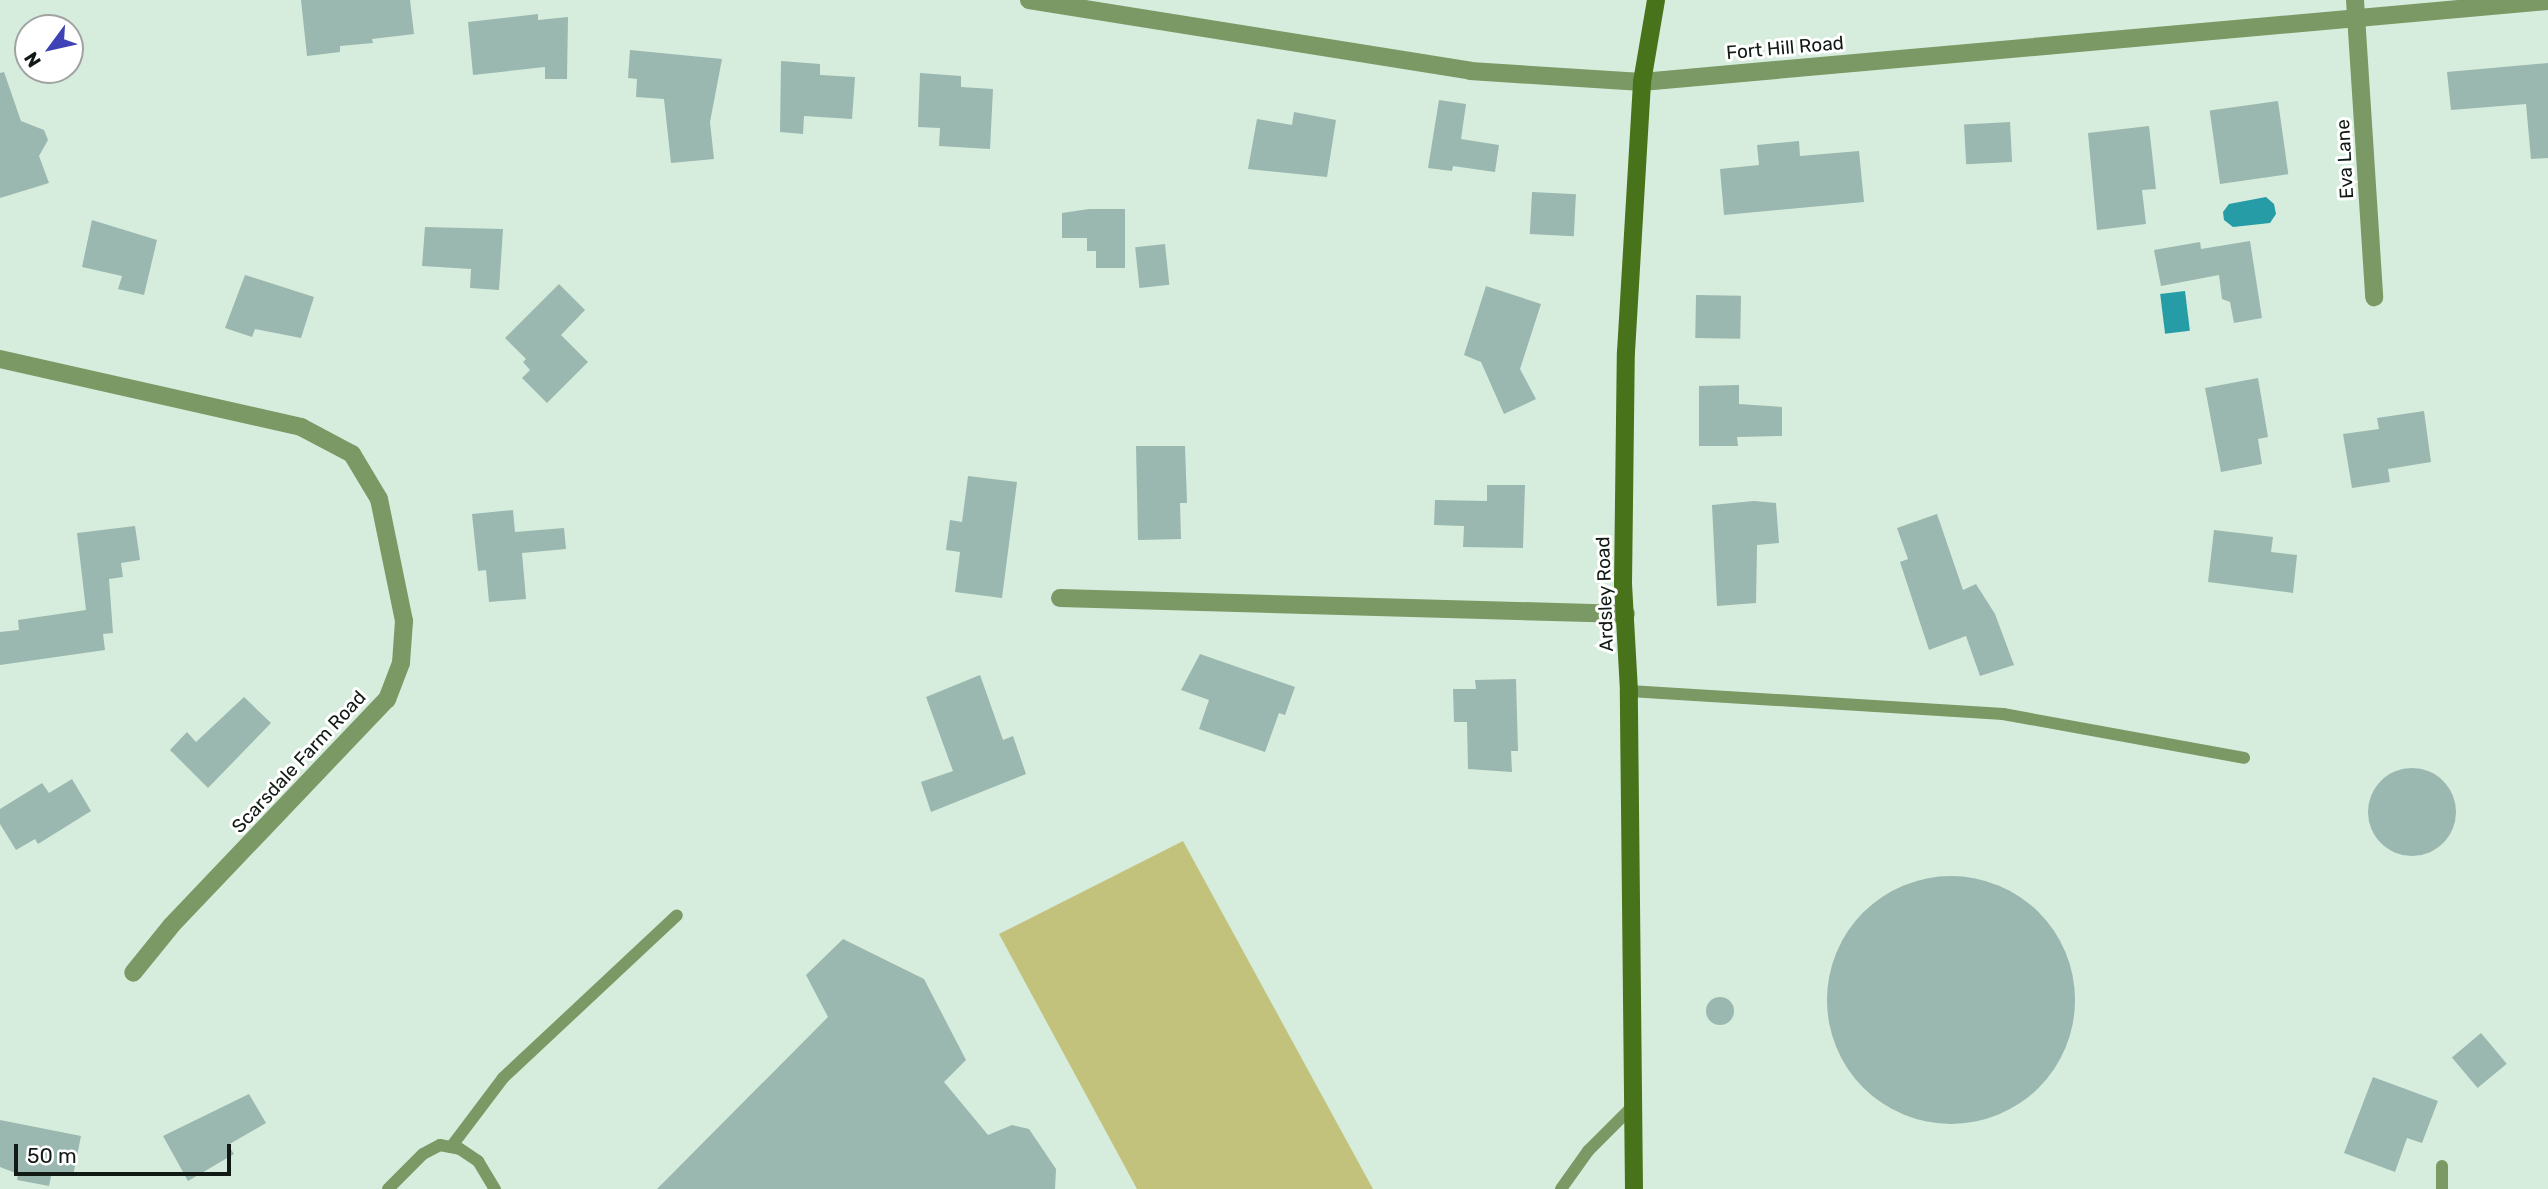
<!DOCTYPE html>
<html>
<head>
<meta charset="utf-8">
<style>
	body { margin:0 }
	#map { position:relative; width:2548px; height:1189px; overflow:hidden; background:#d6eddd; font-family:Rubik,sans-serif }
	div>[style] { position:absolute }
	.green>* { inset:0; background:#c2c27d }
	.water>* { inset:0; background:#269ca6; transform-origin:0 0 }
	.building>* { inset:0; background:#9ab7b0; transform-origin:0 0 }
	.round { border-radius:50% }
	.service>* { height:12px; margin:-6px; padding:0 6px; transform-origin:6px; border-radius:6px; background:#7b9964 }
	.minor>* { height:18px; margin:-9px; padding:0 9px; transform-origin:9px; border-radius:9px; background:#7b9964 }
	.tertiary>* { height:18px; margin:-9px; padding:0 9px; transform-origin:9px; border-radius:9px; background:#7b9964 }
	.secondary>* { height:18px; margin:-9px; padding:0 9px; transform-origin:9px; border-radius:9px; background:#48731b }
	span { translate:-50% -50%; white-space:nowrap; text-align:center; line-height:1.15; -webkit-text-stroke:6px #fff; paint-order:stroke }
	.street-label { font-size:19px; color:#121a15 }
	.north { position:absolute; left:14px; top:14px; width:70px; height:70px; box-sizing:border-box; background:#fff; border:2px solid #a0a3a1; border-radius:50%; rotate:237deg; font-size:19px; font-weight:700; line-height:28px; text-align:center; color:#121a15 }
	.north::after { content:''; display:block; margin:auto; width:24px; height:32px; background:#3f42b7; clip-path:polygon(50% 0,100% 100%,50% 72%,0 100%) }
	.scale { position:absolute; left:14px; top:1144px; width:217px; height:32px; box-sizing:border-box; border:4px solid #121a15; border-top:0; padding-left:9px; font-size:21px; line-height:24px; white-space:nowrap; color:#121a15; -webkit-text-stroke:5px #fff; paint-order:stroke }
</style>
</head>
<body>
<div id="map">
	<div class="green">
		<div style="clip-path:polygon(1183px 841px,1373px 1189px,1137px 1189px,999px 934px)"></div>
	</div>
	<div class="water">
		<div style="clip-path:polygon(2266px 197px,2274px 204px,2276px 214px,2270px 223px,2233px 227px,2224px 220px,2223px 212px,2229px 204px)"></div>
		<div style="left:2185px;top:291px;width:40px;height:25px;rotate:83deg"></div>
	</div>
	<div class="building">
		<div style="clip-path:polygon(301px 0,410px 0,414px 34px,372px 39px,373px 43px,340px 46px,340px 52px,307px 56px)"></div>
		<div style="clip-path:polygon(538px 14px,538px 20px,568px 17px,567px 79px,545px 79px,545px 67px,473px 75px,468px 22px)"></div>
		<div style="clip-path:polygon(630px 50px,722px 59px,710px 122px,714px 159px,671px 163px,664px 99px,636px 97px,637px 79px,628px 78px)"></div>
		<div style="clip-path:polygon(781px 61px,820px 64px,820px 75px,855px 77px,852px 119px,804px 116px,803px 134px,780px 132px)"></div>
		<div style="clip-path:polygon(2548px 63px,2548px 158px,2531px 159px,2526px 104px,2451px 110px,2447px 72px)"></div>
		<div style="clip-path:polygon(4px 72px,21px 121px,44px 130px,48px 140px,39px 156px,49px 183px,0 198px,0 73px)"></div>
		<div style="clip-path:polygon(920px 73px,961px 76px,961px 87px,993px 89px,990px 149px,939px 146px,940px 128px,918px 127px)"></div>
		<div style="clip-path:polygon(1439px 100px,1466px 104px,1461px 139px,1499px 145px,1495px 172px,1453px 166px,1452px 171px,1428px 168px)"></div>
		<div style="left:2278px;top:101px;width:74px;height:69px;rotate:82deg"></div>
		<div style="clip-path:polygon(1294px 112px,1336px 120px,1327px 177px,1248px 169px,1257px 119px,1292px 125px)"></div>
		<div style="left:2010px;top:122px;width:40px;height:46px;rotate:87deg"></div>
		<div style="clip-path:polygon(2149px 126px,2156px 189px,2142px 190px,2146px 224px,2097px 230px,2088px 133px)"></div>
		<div style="clip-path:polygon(1799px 141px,1800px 156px,1859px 151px,1864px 202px,1724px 215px,1720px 169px,1759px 165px,1757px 145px)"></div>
		<div style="left:1532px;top:192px;width:44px;height:42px;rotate:3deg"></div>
		<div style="clip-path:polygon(1089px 209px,1125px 209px,1125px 268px,1096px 268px,1096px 251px,1087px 251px,1087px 238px,1062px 238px,1062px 213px)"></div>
		<div style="clip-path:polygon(92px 220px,157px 240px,144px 295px,118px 289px,122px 276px,82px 267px)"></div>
		<div style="clip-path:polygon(425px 227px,503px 229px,499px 290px,470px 288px,471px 269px,422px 266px)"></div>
		<div style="clip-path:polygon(2250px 241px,2262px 318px,2234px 323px,2230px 302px,2222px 299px,2219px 275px,2161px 286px,2154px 250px,2200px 242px,2201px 249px)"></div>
		<div style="left:1165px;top:244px;width:41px;height:30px;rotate:84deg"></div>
		<div style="clip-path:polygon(245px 275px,314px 297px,301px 338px,255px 329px,252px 337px,225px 328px)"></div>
		<div style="clip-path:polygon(559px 284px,585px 310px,561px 335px,588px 362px,547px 403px,522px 378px,530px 370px,523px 362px,526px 359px,505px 338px)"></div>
		<div style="clip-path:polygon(1486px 286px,1541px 304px,1520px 369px,1536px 399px,1504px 414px,1481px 362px,1464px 355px)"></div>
		<div style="left:1696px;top:295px;width:45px;height:43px;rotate:1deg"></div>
		<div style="clip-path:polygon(2258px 378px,2268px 437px,2258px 439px,2262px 464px,2221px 472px,2205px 388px)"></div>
		<div style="clip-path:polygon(1739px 385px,1739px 404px,1782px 407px,1782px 436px,1737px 437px,1738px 446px,1699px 446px,1699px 386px)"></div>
		<div style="clip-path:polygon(2424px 411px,2431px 462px,2388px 469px,2390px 482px,2352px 488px,2343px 434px,2379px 429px,2377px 418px)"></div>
		<div style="clip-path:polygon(1136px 446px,1185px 446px,1187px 503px,1180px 503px,1181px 539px,1138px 540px)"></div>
		<div style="clip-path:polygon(968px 476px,1017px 482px,1002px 598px,955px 592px,960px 552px,946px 550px,950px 520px,962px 522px)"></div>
		<div style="clip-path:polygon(1487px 485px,1525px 485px,1523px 548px,1463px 547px,1464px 526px,1434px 525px,1435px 500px,1487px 501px)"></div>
		<div style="clip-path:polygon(1754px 501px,1776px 503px,1779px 543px,1757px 545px,1756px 603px,1717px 606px,1712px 505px)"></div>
		<div style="clip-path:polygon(513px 510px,515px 532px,564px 528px,566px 549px,522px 553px,526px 599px,489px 602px,486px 570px,478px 571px,472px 514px)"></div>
		<div style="clip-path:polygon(1937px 514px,1963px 590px,1976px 584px,1995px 614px,2014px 665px,1980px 676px,1966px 636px,1929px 650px,1900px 562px,1908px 559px,1897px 528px)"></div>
		<div style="clip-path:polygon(135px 526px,140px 560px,121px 563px,123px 577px,109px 579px,113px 633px,103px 634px,105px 650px,0 665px,0 632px,19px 630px,18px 620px,86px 610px,77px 533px)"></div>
		<div style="clip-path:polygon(2214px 530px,2273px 537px,2271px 552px,2297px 555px,2293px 593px,2208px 582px)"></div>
		<div style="clip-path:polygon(1200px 654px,1295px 687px,1285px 715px,1279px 713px,1265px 752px,1199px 729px,1209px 700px,1181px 690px)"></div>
		<div style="clip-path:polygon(980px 675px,1003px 740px,1013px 736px,1026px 774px,931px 812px,921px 782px,953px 771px,926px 697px)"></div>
		<div style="clip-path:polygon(1516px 679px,1518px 751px,1511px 751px,1512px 772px,1468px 769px,1467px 722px,1454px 722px,1453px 689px,1476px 689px,1475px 680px)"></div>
		<div style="clip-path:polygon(244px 697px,271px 723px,208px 788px,170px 750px,187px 732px,196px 742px)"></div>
		<div class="round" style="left:2368px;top:768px;width:88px;height:88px"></div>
		<div style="clip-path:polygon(72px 779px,91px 811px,38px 844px,35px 839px,16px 850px,0 824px,0 809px,42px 783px,49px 793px)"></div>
		<div class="round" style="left:1827px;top:876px;width:248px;height:248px"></div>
		<div style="clip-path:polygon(843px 939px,924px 979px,966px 1060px,944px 1082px,988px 1135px,1012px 1125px,1029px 1129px,1056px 1169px,1055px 1189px,657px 1189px,828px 1017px,806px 975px)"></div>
		<div class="round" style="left:1706px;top:997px;width:28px;height:28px"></div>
		<div style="left:2481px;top:1033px;width:40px;height:38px;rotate:50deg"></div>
		<div style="clip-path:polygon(2373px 1077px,2438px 1101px,2422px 1143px,2407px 1138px,2395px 1172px,2344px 1153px)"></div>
		<div style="clip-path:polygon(249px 1094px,266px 1123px,228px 1145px,234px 1154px,188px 1181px,163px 1136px)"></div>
		<div style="clip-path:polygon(0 1120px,81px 1136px,73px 1176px,52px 1172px,49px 1186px,17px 1180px,18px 1174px,0 1167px)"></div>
	</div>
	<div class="service">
		<div style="left:1629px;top:691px;width:375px;rotate:3.5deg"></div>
		<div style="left:2003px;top:714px;width:245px;rotate:10.3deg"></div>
		<div style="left:451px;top:1147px;width:86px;rotate:-53deg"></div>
		<div style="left:503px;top:1078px;width:238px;rotate:-43.1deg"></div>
		<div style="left:2442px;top:1166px;width:23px;rotate:90deg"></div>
		<div style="left:388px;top:1189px;width:49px;rotate:-45deg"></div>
		<div style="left:423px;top:1154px;width:19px;rotate:-28deg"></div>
		<div style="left:440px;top:1145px;width:20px;rotate:11deg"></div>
		<div style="left:460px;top:1149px;width:22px;rotate:34deg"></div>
		<div style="left:478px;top:1161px;width:33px;rotate:59deg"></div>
		<div style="left:1561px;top:1189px;width:47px;rotate:-54.6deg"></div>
		<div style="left:1588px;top:1151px;width:64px;rotate:-45deg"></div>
	</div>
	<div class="minor">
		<div style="left:2355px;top:0;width:298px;rotate:86.3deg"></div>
		<div style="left:0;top:359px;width:309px;rotate:12.7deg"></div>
		<div style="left:301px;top:427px;width:58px;rotate:27.9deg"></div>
		<div style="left:352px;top:454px;width:52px;rotate:59deg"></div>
		<div style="left:379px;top:499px;width:125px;rotate:78.4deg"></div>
		<div style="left:404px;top:621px;width:42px;rotate:94.1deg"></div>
		<div style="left:401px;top:663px;width:39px;rotate:111deg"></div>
		<div style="left:387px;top:699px;width:313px;rotate:133.6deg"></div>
		<div style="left:171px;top:926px;width:60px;rotate:129deg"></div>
		<div style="left:1060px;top:598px;width:566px;rotate:1.62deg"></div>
	</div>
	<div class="tertiary">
		<div style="left:1029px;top:0;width:447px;rotate:9.1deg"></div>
		<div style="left:1470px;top:71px;width:172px;rotate:3.7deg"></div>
		<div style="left:1642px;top:82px;width:910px;rotate:-5.11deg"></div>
	</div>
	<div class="secondary">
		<div style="left:1634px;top:1189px;width:498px;rotate:-90.6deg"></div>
		<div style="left:1629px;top:691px;width:107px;rotate:-93.2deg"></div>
		<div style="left:1623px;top:584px;width:232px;rotate:-89.3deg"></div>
		<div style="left:1626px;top:352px;width:270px;rotate:-86.6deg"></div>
		<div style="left:1642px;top:82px;width:83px;rotate:-80.3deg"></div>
	</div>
	<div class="street-label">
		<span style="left:1785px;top:48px;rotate:-5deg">Fort Hill Road</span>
		<span style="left:2345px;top:159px;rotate:-93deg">Eva Lane</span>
		<span style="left:1605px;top:594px;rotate:-92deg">Ardsley Road</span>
		<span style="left:299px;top:762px;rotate:-47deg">Scarsdale Farm Road</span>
	</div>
	<div class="north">N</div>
	<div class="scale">50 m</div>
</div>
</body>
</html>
